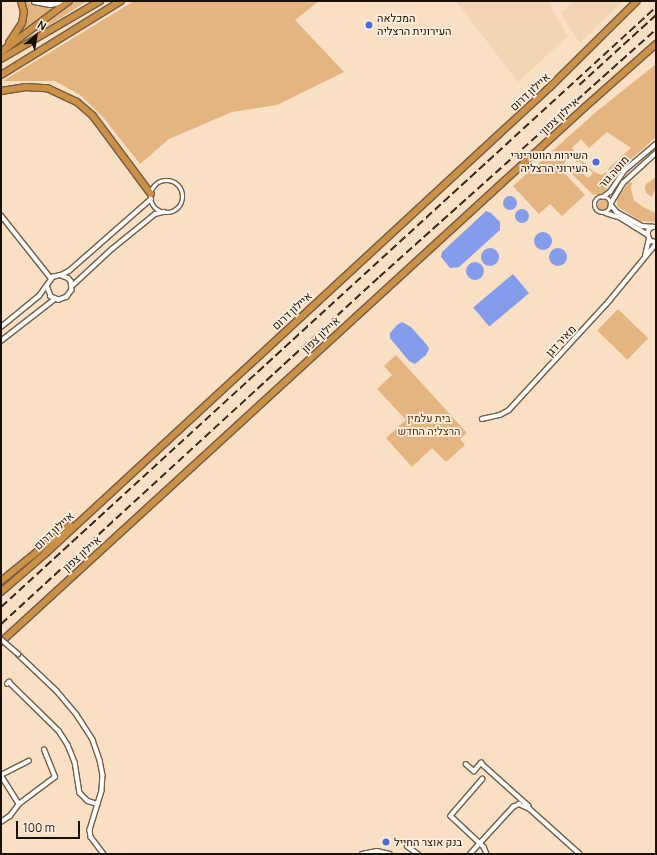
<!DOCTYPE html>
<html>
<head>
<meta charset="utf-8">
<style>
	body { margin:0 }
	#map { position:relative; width:657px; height:855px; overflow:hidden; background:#f9dfc4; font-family:Manrope,Heebo,sans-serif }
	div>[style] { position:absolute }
	.built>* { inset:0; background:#f2d3b2 }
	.green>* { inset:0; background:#e4b581; transform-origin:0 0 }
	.round { border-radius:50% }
	.water>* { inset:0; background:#839ceb; transform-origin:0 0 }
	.roads { filter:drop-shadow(1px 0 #725d45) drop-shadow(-1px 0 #725d45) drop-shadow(0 1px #725d45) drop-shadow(0 -1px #725d45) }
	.street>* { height:3.5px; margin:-1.75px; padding:0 1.75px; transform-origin:1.75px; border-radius:1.75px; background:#fff }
	.street>.ring { margin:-1.75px; padding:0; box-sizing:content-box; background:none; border:3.5px solid #fff; border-radius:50% }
	.secondary>* { height:5px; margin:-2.5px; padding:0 2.5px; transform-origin:2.5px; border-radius:2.5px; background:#fff }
	.highway>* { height:6px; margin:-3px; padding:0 3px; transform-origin:3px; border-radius:3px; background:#cc9047 }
	.rail>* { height:1.5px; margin-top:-0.75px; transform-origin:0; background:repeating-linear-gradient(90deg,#31271b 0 8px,transparent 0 12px) }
	.bridges { filter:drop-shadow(1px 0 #725d45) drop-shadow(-1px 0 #725d45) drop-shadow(0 1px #725d45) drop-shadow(0 -1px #725d45) }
	.street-bridge>* { height:3.5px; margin:-1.75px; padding:0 1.75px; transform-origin:1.75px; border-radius:1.75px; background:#fff }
	.dots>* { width:11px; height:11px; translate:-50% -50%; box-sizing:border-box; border:2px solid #feeede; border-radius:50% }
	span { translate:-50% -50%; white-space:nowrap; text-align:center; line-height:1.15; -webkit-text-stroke:3.5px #feeede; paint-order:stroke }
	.poi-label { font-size:11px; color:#191107 }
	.left { translate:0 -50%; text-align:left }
	.right { translate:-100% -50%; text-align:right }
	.street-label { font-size:11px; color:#191107 }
	.park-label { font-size:11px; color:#4c3212 }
	.frame { position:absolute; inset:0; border:2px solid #191107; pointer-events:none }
	.north { position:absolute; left:16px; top:16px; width:40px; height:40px; -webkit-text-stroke:3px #feeede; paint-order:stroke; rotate:30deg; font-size:11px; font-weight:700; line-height:16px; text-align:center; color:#191107 }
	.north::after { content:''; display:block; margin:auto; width:14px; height:18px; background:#191107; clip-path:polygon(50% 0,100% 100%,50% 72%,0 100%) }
	.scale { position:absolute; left:16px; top:821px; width:64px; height:18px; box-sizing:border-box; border:2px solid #191107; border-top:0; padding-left:5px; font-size:12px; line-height:14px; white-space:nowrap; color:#191107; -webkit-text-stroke:3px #feeede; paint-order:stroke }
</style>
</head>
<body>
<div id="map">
	<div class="built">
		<div style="clip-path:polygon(456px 1px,550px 1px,555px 15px,568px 36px,518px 82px)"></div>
		<div style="clip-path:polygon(574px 1px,623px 1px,580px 43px,561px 13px)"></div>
	</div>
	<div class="green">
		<div style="clip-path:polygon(24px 1px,42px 7px,58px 6px,17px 38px,22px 31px,27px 17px)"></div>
		<div style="clip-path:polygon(75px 1px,87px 1px,32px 36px)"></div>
		<div style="clip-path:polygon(134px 1px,319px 1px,295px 20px,344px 72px,277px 105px,232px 112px,169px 139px,140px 164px,103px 117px,80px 95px,55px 81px,3px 81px)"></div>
		<div style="clip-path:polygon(656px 64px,656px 137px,619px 170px,615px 177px,608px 169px,631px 148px,607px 132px,589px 148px,581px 139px,572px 148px,575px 152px,565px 162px,563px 168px,566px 175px,585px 195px,562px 216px,550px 204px,539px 214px,513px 186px,596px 112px)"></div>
		<div style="clip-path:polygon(577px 156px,594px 172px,602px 175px,606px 172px,613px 180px,604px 193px,598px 195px,592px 194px,572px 174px,570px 168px,572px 164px,588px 178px,593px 173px,579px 161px,577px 163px,575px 160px)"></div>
		<div style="clip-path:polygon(656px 177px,656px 187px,652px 197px,646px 193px,645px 188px,646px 184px)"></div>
		<div style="clip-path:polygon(629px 182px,632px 183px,631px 189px,634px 200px,643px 207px,656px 213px,656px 222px,640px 221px,617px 206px,617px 198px)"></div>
		<div class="round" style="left:598px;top:200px;width:10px;height:10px"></div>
		<div style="left:618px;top:309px;width:42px;height:30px;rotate:44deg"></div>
		<div style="clip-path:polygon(396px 355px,467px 433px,460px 439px,465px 445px,446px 462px,432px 448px,412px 467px,386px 438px,406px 420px,377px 389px,392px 375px,384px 366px)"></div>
	</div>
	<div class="water">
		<div class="round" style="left:503px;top:196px;width:14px;height:14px"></div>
		<div class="round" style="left:515px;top:209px;width:14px;height:14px"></div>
		<div style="clip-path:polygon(486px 211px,491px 213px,500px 222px,500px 230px,459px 267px,450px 268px,441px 257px,442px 252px)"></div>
		<div class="round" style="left:534px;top:232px;width:18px;height:18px"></div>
		<div class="round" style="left:481px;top:248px;width:18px;height:18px"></div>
		<div class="round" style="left:549px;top:248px;width:18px;height:18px"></div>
		<div class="round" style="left:466px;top:262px;width:18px;height:18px"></div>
		<div style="left:513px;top:274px;width:25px;height:52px;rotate:50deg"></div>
		<div style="clip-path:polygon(402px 322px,411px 327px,427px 345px,429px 349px,426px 355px,415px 364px,409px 361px,390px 338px,390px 333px,397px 325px)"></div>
	</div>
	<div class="roads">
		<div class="street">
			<div class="ring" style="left:151px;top:181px;width:28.5px;height:28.5px"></div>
			<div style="left:603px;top:197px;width:9px;rotate:-36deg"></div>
			<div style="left:610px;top:192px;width:25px;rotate:-56deg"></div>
			<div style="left:624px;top:171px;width:42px;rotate:-40.2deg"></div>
			<div class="ring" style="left:595px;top:197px;width:12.5px;height:12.5px"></div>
			<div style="left:611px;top:203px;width:23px;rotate:-59deg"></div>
			<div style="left:623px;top:183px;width:45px;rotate:-42.3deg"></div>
			<div style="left:611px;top:205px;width:9px;rotate:49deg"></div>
			<div style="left:617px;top:212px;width:29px;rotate:29deg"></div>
			<div style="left:642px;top:226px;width:12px;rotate:5deg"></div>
			<div style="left:606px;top:213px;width:16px;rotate:18deg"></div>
			<div style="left:621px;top:218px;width:32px;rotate:32deg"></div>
			<div style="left:1px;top:215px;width:80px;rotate:51.6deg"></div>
			<div style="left:653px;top:227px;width:5px;rotate:143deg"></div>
			<div style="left:649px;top:230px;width:5px;rotate:101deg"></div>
			<div style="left:648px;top:235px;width:7px;rotate:63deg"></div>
			<div style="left:651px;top:241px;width:5px;rotate:11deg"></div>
			<div style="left:645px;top:256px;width:17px;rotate:-77deg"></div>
			<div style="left:61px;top:275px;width:9px;rotate:-27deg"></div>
			<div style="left:69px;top:271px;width:109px;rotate:-41.3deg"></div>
			<div style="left:72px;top:286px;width:54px;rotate:-42.8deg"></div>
			<div style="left:112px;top:249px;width:55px;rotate:-39.1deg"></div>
			<div style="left:155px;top:214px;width:9px;rotate:-13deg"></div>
			<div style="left:1px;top:327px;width:49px;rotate:-39.2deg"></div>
			<div style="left:39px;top:296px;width:24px;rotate:-54deg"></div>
			<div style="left:53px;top:277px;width:7px;rotate:-16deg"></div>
			<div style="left:60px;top:275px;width:9px;rotate:21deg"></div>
			<div style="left:68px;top:278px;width:4px;rotate:45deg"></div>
			<div style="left:71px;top:281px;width:9px;rotate:84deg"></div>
			<div style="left:72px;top:290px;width:9px;rotate:126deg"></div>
			<div style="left:67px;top:297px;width:9px;rotate:159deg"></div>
			<div style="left:59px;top:300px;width:9px;rotate:-159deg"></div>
			<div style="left:51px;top:297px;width:11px;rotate:-112deg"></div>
			<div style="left:1px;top:341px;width:68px;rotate:-37.9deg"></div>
			<div style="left:482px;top:419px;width:18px;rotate:-13deg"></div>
			<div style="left:500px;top:415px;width:10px;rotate:-29deg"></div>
			<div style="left:509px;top:410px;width:149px;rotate:-47.4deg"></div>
			<div style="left:610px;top:300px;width:72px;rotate:-50.6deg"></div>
			<div style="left:18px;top:654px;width:54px;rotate:43.5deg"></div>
			<div style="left:57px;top:691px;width:31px;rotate:50deg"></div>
			<div style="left:77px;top:715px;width:30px;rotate:57deg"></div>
			<div style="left:93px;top:740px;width:21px;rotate:71deg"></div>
			<div style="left:100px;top:760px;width:15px;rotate:79deg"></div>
			<div style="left:103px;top:775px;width:16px;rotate:94deg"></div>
			<div style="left:102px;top:791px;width:41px;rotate:107.1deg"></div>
			<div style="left:90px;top:830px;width:7px;rotate:82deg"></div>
			<div style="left:91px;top:837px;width:21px;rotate:53deg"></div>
			<div style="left:7px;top:684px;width:3px;rotate:-45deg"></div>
			<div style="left:9px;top:682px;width:70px;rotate:44.4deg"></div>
			<div style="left:59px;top:731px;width:17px;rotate:57deg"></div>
			<div style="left:68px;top:745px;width:18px;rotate:68deg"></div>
			<div style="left:75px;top:762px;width:31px;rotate:81deg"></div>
			<div style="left:80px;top:793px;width:11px;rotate:45deg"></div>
			<div style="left:88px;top:801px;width:10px;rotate:17deg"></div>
			<div style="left:466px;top:764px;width:11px;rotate:41deg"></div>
			<div style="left:474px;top:771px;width:11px;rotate:-49deg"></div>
			<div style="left:481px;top:763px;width:64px;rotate:41.9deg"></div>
			<div style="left:1px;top:775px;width:34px;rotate:58deg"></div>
			<div style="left:1px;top:775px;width:31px;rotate:-27deg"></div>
			<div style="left:483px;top:779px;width:49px;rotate:130.9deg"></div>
			<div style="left:451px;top:816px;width:45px;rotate:43.2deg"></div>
			<div style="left:484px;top:847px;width:8px;rotate:67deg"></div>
			<div style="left:1px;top:822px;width:11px;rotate:-34deg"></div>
			<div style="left:10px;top:816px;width:15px;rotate:-53deg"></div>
			<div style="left:19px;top:804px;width:45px;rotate:-36.9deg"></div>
			<div style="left:55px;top:777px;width:29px;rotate:-112deg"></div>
			<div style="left:407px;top:846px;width:14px;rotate:36deg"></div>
			<div style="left:362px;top:854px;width:15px;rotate:-11deg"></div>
			<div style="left:377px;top:851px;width:13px;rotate:13deg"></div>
			<div style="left:470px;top:854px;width:64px;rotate:-47.5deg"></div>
			<div style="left:513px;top:807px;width:7px;rotate:-27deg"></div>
			<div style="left:519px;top:804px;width:12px;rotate:24deg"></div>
			<div style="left:530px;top:809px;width:67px;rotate:42deg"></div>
		</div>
		<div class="secondary">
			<div style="left:34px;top:1px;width:16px;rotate:11deg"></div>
			<div style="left:50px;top:4px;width:14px;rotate:-12deg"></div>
		</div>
		<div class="highway">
			<div style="left:9px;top:43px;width:24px;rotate:-57deg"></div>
			<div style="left:22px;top:23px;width:11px;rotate:-80deg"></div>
			<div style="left:24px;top:12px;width:11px;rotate:-105deg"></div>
			<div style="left:1px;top:52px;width:85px;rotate:-36.9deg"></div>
			<div style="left:1px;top:59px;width:115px;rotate:-30.4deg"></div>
			<div style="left:1px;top:75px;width:141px;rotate:-31.7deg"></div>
			<div style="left:1px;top:91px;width:24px;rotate:-9deg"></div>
			<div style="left:25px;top:87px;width:22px;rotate:3deg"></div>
			<div style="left:47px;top:88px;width:33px;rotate:25deg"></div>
			<div style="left:77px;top:102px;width:21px;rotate:41deg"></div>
			<div style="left:93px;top:116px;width:97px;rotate:53.4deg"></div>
			<div style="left:1px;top:581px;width:89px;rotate:-39.1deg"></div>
			<div style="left:1px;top:592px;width:60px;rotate:-40.9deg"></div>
			<div style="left:46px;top:553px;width:686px;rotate:-42.76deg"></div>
			<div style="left:550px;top:87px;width:122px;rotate:-44.7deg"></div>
			<div style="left:1px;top:642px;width:792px;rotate:-42.49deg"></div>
			<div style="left:585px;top:107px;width:95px;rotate:-41.6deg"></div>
		</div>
	</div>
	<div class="rail">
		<div style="left:579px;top:85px;width:104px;rotate:-42.3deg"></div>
		<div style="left:1px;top:607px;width:888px;rotate:-42.49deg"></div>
		<div style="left:1px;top:624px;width:513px;rotate:-42.55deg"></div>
		<div style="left:379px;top:277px;width:372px;rotate:-41.8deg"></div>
	</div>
	<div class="bridges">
		<div class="street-bridge">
			<div style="left:1px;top:639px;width:23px;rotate:41deg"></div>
		</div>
	</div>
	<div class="dots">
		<div style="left:369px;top:25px;background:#4d69de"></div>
		<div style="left:596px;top:162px;background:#4d69de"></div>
		<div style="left:386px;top:842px;background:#4d69de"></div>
	</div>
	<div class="poi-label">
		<span class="left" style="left:377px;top:25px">המכלאה<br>העירונית הרצליה</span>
		<span class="right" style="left:588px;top:162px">השירות הווטרינרי<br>העירוני הרצליה</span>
		<span class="left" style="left:394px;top:842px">בנק אוצר החייל</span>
	</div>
	<div class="street-label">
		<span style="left:530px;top:92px;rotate:-43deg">איילון דרום</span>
		<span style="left:560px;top:116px;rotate:-43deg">איילון צפון</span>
		<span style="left:614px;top:172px;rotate:-48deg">מוטה גור</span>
		<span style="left:292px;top:311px;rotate:-43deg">איילון דרום</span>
		<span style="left:321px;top:335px;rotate:-43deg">איילון צפון</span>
		<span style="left:561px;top:341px;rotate:-47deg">מאיר דגן</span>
		<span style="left:54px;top:531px;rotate:-43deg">איילון דרום</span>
		<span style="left:82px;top:554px;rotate:-42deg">איילון צפון</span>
	</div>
	<div class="park-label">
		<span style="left:429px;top:425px">בית עלמין<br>הרצליה החדש</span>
	</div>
	<div class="frame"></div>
	<div class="north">N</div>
	<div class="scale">100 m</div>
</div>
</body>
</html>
